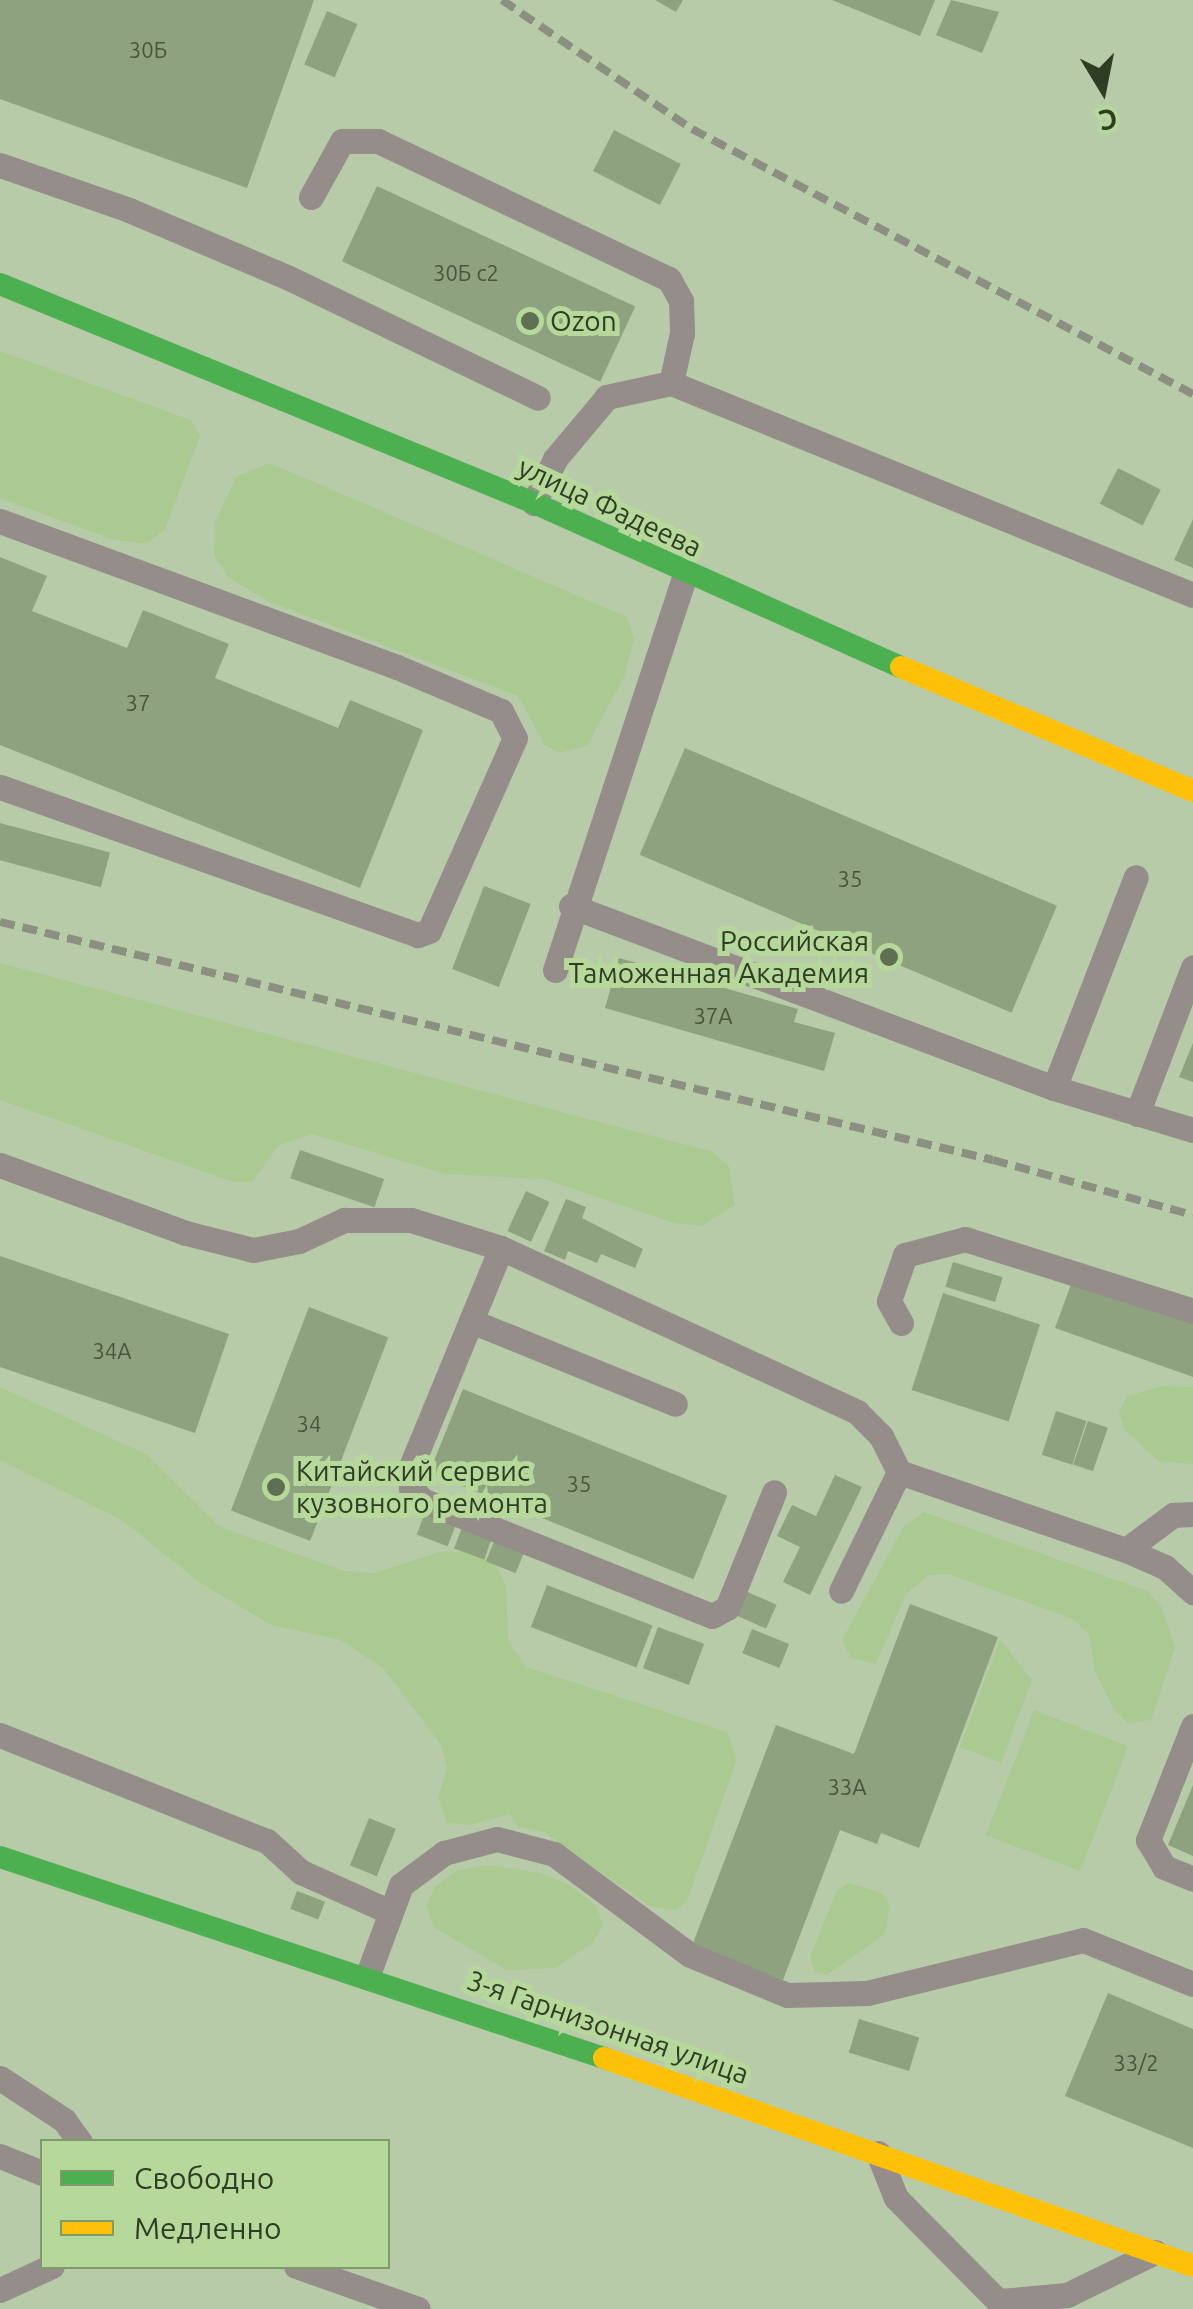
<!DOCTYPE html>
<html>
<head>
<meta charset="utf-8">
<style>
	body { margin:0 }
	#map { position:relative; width:1193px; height:2309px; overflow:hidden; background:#b8cba9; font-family:Ubuntu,sans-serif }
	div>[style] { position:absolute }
	.green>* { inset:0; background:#aaca91; transform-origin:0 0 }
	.building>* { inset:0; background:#8fa27f; transform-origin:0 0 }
	.lane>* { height:25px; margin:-12.5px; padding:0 12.5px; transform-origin:12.5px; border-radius:12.5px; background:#948d89 }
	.fast>* { height:22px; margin:-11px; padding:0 11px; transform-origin:11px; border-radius:11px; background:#4caf50 }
	.slow>* { height:22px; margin:-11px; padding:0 11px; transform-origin:11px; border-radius:11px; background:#ffc107 }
	.rail>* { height:8px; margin-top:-4px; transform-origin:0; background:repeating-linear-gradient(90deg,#8b9080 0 15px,transparent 0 23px) }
	.dots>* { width:28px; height:28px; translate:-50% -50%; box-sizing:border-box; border:5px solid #b6d99b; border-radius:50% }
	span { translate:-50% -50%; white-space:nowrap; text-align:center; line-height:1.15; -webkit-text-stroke:10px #b6d99b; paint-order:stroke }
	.number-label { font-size:22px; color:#47563b }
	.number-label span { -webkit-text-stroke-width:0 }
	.poi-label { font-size:28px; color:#2f3d24 }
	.left { translate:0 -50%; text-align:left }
	.right { translate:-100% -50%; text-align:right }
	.street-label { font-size:28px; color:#2f3d24 }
	.legend { position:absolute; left:40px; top:2139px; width:350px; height:130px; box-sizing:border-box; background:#b6d99b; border:2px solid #809b6b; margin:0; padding:12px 18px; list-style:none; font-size:30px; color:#2f3d24 }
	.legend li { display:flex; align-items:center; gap:20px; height:50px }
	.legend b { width:50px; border:2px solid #809b6b }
	.north { position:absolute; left:1053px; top:40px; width:100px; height:100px; -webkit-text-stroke:8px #b6d99b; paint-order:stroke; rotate:170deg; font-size:28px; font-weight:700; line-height:40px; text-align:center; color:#2f3d24 }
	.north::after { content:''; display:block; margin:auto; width:35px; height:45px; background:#2f3d24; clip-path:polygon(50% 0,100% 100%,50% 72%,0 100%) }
</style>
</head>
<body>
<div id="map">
	<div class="green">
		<div style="clip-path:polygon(0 351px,191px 420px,200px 436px,165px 529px,147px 544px,114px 540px,0 498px)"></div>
		<div style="clip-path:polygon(270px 463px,627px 617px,634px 638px,624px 677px,587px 746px,559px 753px,545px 745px,518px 696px,272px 603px,229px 578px,214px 556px,215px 522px,237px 476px)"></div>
		<div style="clip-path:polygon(0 963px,713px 1152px,729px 1166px,735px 1205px,701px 1226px,674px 1223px,544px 1179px,445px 1174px,313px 1134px,279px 1145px,252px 1182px,233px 1182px,0 1100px)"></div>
		<div style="clip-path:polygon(1162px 1386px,1193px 1387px,1193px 1464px,1158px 1461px,1123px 1428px,1119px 1411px,1127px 1396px)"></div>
		<div style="clip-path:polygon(0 1387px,146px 1454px,220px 1527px,345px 1571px,375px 1573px,439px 1552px,465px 1551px,494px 1561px,506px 1585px,508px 1640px,526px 1667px,727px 1732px,737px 1759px,687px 1901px,676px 1910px,649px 1906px,544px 1832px,518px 1827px,510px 1814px,470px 1825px,447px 1823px,438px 1798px,447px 1767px,441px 1745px,383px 1668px,341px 1640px,271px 1625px,199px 1582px,120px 1519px,0 1460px)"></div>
		<div style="clip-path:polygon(924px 1512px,1147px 1591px,1161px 1606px,1175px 1647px,1151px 1720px,1128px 1723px,1115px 1711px,1095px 1672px,1089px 1635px,1073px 1619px,948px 1574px,929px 1575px,906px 1594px,876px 1664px,851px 1658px,842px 1640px,904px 1526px)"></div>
		<div style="clip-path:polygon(1000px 1639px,1032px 1680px,1001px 1763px,960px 1747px)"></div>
		<div style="left:1034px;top:1710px;width:101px;height:134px;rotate:21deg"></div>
		<div style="clip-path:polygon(486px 1865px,541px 1873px,571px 1886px,597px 1907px,603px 1926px,593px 1942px,556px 1968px,507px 1970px,433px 1927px,426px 1905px,435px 1887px,456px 1871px)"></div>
		<div style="clip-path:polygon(849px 1883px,882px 1893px,890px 1905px,885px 1934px,827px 1975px,814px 1972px,810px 1957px,837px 1890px)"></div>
	</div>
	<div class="building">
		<div style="clip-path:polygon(0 0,314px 0,247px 188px,0 99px)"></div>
		<div style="clip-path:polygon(655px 0,683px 0,676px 12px)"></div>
		<div style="clip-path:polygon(832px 0,935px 0,920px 36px)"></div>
		<div style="clip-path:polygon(951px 0,999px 12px,982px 53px,936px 35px)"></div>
		<div style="left:327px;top:11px;width:33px;height:58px;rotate:23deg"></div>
		<div style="left:614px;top:130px;width:75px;height:46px;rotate:27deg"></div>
		<div style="left:377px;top:186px;width:285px;height:83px;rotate:25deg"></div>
		<div style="left:1118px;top:468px;width:48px;height:40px;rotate:27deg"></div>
		<div style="clip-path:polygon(1193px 519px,1193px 568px,1174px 560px)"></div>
		<div style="clip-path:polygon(0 557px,47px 576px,32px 611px,127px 648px,143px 610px,229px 644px,215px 678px,338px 728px,350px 700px,423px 730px,360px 888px,0 745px)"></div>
		<div style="left:685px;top:748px;width:404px;height:116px;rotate:23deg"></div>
		<div style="left:0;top:823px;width:114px;height:36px;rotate:15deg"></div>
		<div style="left:484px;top:886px;width:50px;height:89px;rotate:21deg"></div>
		<div style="clip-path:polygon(619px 958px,798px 1009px,794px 1022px,835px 1033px,824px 1071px,605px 1008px)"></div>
		<div style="clip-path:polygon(1193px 1043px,1193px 1082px,1179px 1077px)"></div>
		<div style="left:300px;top:1150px;width:89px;height:30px;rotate:19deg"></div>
		<div style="left:526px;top:1191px;width:26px;height:44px;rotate:25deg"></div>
		<div style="clip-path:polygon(566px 1199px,586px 1207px,582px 1218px,643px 1249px,635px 1268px,601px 1254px,597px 1263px,568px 1251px,565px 1260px,544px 1251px)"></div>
		<div style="clip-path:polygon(0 1256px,229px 1334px,195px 1433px,0 1367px)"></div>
		<div style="left:953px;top:1262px;width:52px;height:26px;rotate:17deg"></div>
		<div style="clip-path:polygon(1073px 1279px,1193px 1321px,1193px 1377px,1055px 1328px)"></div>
		<div style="left:943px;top:1293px;width:102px;height:102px;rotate:18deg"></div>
		<div style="left:309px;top:1307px;width:85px;height:218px;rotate:21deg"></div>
		<div style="left:463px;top:1389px;width:285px;height:90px;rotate:22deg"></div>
		<div style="left:1056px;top:1411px;width:32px;height:46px;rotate:18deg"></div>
		<div style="left:1088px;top:1421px;width:21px;height:46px;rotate:19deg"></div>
		<div style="clip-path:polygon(835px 1475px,862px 1487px,810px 1595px,783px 1582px,800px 1547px,777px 1536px,792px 1505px,816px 1516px)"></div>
		<div style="left:425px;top:1513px;width:33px;height:23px;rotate:21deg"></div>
		<div style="left:462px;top:1527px;width:32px;height:23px;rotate:20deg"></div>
		<div style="left:495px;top:1539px;width:32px;height:24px;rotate:22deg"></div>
		<div style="left:547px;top:1585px;width:113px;height:45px;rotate:21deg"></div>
		<div style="left:741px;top:1589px;width:39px;height:26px;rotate:24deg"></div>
		<div style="clip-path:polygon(910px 1604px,998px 1637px,919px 1848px,881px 1833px,877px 1844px,840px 1830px,783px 1980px,692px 1946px,776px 1725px,854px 1754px)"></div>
		<div style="left:658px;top:1627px;width:49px;height:44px;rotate:20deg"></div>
		<div style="left:752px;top:1629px;width:40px;height:26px;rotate:22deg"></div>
		<div style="clip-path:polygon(1193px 1785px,1193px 1856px,1168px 1845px)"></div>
		<div style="left:369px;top:1818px;width:29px;height:51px;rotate:22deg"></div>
		<div style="left:297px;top:1891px;width:30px;height:19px;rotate:21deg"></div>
		<div style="clip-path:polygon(1108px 1993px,1193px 2029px,1193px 2148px,1065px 2096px)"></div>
		<div style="left:859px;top:2019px;width:63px;height:35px;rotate:17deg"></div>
	</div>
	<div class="lane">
		<div style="left:0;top:165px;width:137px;rotate:19.2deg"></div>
		<div style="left:129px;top:210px;width:174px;rotate:23deg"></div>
		<div style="left:289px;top:278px;width:276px;rotate:25.7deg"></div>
		<div style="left:311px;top:197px;width:64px;rotate:-61deg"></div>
		<div style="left:342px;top:141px;width:36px"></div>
		<div style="left:378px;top:141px;width:322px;rotate:25.4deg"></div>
		<div style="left:669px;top:279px;width:25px;rotate:61deg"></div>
		<div style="left:681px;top:301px;width:32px;rotate:88deg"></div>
		<div style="left:682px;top:333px;width:51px;rotate:102.4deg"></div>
		<div style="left:671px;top:383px;width:66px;rotate:167.7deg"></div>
		<div style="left:607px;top:397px;width:81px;rotate:130deg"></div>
		<div style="left:555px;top:459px;width:49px;rotate:115.5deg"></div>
		<div style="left:671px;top:383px;width:563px;rotate:22.1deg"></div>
		<div style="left:0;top:521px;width:423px;rotate:20.2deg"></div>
		<div style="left:397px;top:667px;width:113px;rotate:22.9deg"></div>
		<div style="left:501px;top:711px;width:30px;rotate:63deg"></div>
		<div style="left:515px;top:738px;width:211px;rotate:114deg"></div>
		<div style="left:429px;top:931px;width:12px;rotate:160deg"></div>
		<div style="left:418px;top:935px;width:443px;rotate:-160.5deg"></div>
		<div style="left:571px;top:906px;width:516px;rotate:20.65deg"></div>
		<div style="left:1054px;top:1088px;width:145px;rotate:16.8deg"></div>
		<div style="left:555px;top:970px;width:416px;rotate:-71.8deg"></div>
		<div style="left:1054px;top:1088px;width:226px;rotate:-68.8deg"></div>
		<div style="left:1137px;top:1114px;width:157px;rotate:-69.1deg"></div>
		<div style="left:0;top:1165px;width:198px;rotate:20.1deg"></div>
		<div style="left:186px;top:1233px;width:69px;rotate:14.2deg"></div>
		<div style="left:253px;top:1250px;width:47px;rotate:-11.1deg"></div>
		<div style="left:299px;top:1241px;width:50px;rotate:-25deg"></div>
		<div style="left:344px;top:1220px;width:67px"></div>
		<div style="left:411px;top:1220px;width:94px;rotate:17.3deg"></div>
		<div style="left:501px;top:1248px;width:392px;rotate:24.7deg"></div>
		<div style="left:857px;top:1412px;width:34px;rotate:45deg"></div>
		<div style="left:881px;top:1436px;width:40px;rotate:63.4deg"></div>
		<div style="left:899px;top:1472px;width:132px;rotate:116deg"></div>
		<div style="left:501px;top:1248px;width:239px;rotate:112.4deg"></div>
		<div style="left:410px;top:1469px;width:19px;rotate:87deg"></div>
		<div style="left:411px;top:1488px;width:16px;rotate:47deg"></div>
		<div style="left:422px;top:1500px;width:312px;rotate:21.8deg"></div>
		<div style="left:712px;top:1616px;width:17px;rotate:-28deg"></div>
		<div style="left:727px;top:1608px;width:125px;rotate:-67.9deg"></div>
		<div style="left:471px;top:1321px;width:220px;rotate:22.1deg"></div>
		<div style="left:901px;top:1323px;width:25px;rotate:-119deg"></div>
		<div style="left:889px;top:1301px;width:49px;rotate:-70.8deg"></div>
		<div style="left:905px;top:1255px;width:62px;rotate:-14.9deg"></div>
		<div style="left:965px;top:1239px;width:239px;rotate:17.5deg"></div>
		<div style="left:899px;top:1472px;width:240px;rotate:19deg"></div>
		<div style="left:1126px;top:1550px;width:43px;rotate:23.6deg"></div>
		<div style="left:1165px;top:1567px;width:38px;rotate:42deg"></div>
		<div style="left:1126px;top:1550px;width:59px;rotate:-36.7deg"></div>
		<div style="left:1173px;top:1515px;width:20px;rotate:-3deg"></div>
		<div style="left:1193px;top:1726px;width:123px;rotate:111.5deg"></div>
		<div style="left:1148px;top:1840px;width:31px;rotate:59deg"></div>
		<div style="left:1164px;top:1867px;width:31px;rotate:22deg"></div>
		<div style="left:0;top:1735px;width:287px;rotate:21.7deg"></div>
		<div style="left:267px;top:1841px;width:46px;rotate:42.4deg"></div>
		<div style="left:301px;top:1872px;width:93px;rotate:24.1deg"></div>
		<div style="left:367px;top:1977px;width:98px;rotate:-69.7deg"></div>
		<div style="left:401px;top:1885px;width:54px;rotate:-36.7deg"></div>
		<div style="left:444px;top:1853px;width:55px;rotate:-14.8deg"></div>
		<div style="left:497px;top:1839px;width:59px;rotate:14.7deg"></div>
		<div style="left:554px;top:1854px;width:169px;rotate:36.6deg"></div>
		<div style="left:690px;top:1955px;width:105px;rotate:22.4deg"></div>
		<div style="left:787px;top:1995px;width:80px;rotate:-1.4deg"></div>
		<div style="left:867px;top:1993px;width:222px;rotate:-13.8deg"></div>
		<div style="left:1083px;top:1940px;width:118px;rotate:21.8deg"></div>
		<div style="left:0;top:2078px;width:77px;rotate:33.3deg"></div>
		<div style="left:64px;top:2120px;width:27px;rotate:54deg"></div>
		<div style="left:878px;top:2153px;width:48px;rotate:68.2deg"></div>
		<div style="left:896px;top:2198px;width:156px;rotate:45.3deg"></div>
		<div style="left:0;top:2156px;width:45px;rotate:22deg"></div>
		<div style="left:296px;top:2266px;width:129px;rotate:19.4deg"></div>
		<div style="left:0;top:2290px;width:57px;rotate:-24.8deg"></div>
		<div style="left:1000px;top:2301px;width:67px;rotate:-5.1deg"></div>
		<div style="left:1067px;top:2295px;width:98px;rotate:-26deg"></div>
	</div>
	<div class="fast">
		<div style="left:0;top:284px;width:577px;rotate:22.3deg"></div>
		<div style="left:534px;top:503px;width:402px;rotate:24.1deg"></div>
		<div style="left:0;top:1857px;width:637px;rotate:18.41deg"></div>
	</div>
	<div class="slow">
		<div style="left:901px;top:667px;width:317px;rotate:23deg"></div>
		<div style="left:604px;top:2058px;width:625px;rotate:19.45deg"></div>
	</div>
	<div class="rail">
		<div style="left:502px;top:0;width:230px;rotate:34.2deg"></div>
		<div style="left:692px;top:129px;width:567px;rotate:27.88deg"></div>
		<div style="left:0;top:922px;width:1021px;rotate:13.48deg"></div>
		<div style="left:993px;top:1160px;width:207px;rotate:15.4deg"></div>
	</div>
	<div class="dots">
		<div style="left:530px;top:321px;background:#5f6f53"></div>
		<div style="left:889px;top:957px;background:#5f6f53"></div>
		<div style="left:276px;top:1487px;background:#5f6f53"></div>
	</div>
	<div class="number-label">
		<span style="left:148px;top:50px">30Б</span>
		<span style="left:466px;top:273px">30Б с2</span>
		<span style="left:138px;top:703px">37</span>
		<span style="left:850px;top:879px">35</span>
		<span style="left:713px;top:1016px">37А</span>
		<span style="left:112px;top:1351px">34А</span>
		<span style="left:309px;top:1424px">34</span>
		<span style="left:579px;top:1484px">35</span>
		<span style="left:847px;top:1787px">33А</span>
		<span style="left:1136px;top:2063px">33/2</span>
	</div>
	<div class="poi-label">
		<span class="left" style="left:550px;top:321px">Ozon</span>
		<span class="right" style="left:869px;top:957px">Российская<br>Таможенная Академия</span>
		<span class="left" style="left:296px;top:1487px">Китайский сервис<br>кузовного ремонта</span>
	</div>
	<div class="street-label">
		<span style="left:610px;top:507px;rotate:25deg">улица Фадеева</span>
		<span style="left:608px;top:2027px;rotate:19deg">3-я Гарнизонная улица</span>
	</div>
	<ul class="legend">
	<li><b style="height:12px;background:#4caf50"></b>Свободно</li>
	<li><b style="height:12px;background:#ffc107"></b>Медленно</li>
	</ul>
	<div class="north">С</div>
</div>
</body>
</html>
